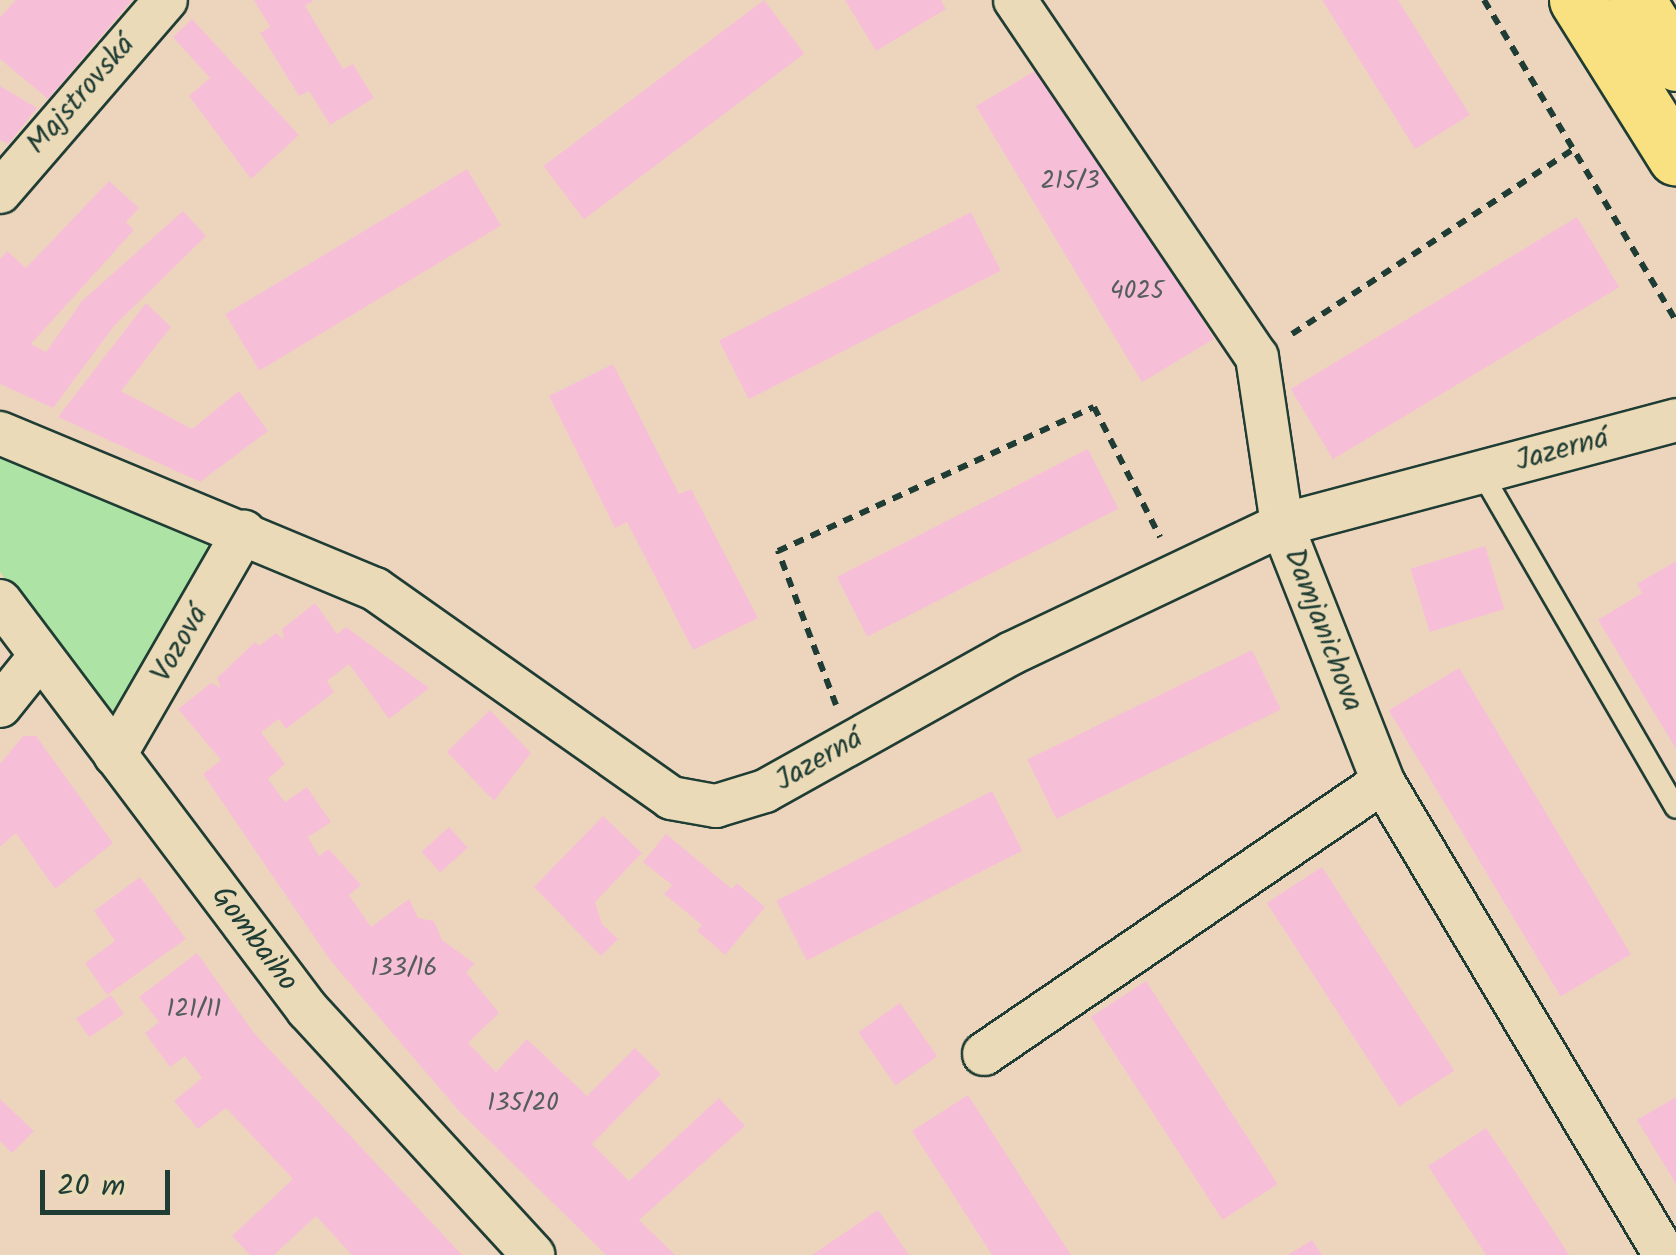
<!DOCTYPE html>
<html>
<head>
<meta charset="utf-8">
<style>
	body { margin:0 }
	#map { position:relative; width:1676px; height:1255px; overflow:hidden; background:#edd5bd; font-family:Kalam,sans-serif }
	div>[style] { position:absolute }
	.green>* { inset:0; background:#ade3a5 }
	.building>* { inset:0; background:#f7bfd7; transform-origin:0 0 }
	.path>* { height:6px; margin-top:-3px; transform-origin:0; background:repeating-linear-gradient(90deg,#1f3d34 0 10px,transparent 0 18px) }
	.roads { filter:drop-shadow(2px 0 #1f3d34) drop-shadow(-2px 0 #1f3d34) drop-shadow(0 2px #1f3d34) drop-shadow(0 -2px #1f3d34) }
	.lane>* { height:20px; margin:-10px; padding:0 10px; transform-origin:10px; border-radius:10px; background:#ebdab7 }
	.street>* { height:42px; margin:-21px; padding:0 21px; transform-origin:21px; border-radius:21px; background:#ebdab7 }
	.primary>* { height:55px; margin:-27.5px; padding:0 27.5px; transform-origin:27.5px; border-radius:27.5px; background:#f9e181 }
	span { translate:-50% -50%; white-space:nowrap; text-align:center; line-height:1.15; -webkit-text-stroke:8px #ebdab7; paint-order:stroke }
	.number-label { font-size:25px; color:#555e5d }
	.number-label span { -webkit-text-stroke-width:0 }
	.street-label { font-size:30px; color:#1f3d34 }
	.scale { position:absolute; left:40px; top:1170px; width:130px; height:45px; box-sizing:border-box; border:5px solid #1f3d34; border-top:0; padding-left:12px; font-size:30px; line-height:35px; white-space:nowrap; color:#1f3d34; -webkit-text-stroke:8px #ebdab7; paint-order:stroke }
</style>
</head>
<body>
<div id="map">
	<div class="green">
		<div style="clip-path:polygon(0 458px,215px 539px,111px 720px,0 572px)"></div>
	</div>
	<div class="building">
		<div style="clip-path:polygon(16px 0,132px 0,48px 99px,0 59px,0 17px)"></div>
		<div style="clip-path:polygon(254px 0,314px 0,305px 6px,343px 69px,353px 64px,374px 98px,330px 125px,309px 91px,299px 96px,260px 33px,270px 27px)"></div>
		<div style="left:764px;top:0;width:67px;height:276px;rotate:53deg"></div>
		<div style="clip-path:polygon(845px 0,941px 0,946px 9px,876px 51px)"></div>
		<div style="clip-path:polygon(1322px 0,1398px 0,1470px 115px,1415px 149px)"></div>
		<div style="clip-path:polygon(192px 19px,299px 135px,251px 179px,189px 96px,210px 78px,173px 37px)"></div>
		<div style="left:1048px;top:63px;width:322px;height:84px;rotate:59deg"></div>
		<div style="clip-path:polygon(0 86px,37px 108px,8px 144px,0 140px)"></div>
		<div style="left:467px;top:169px;width:66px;height:282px;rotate:59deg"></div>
		<div style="clip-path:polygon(109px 181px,139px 208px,126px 222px,134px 230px,31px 344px,46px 352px,82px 301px,183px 211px,206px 236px,114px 326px,53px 408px,0 384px,0 259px,7px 251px,26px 268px)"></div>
		<div style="left:971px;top:212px;width:66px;height:283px;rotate:63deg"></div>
		<div style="left:1577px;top:217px;width:82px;height:334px;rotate:59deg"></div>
		<div style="clip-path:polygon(146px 303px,171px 327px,121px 391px,192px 429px,239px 391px,268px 431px,200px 482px,58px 417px)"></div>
		<div style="clip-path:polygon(613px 364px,679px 494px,691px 489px,758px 618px,693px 650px,627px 522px,615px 528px,549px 396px)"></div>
		<div style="left:1088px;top:449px;width:67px;height:282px;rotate:63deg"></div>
		<div style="left:1485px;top:546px;width:66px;height:78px;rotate:73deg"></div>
		<div style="clip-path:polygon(1676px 561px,1676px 749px,1598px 620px,1642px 593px,1637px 584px)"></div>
		<div style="clip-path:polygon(315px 603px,337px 634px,346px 627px,429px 688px,389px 719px,349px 664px,327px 681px,334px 692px,286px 729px,279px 719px,261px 732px,285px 764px,268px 779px,285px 802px,307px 787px,331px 822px,308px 837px,319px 856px,329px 849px,361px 885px,349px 895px,371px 927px,409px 899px,418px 918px,434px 921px,442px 940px,475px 964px,466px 972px,499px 1013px,468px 1043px,496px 1072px,527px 1039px,587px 1096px,635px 1048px,661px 1074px,592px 1144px,629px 1181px,719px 1098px,745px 1126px,639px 1220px,675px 1255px,606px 1255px,459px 1111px,330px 960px,203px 774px,221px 760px,178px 709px,211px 683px,221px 688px,217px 678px,255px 642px,259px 646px,276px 633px,284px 640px,282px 629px)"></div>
		<div style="left:1252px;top:650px;width:66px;height:250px;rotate:64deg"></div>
		<div style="left:1459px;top:668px;width:334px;height:82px;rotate:59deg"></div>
		<div style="clip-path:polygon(490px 710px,531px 753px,494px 801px,447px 752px)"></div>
		<div style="clip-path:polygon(23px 736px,36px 736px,113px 843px,55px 889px,16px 833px,0 847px,0 764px)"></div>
		<div style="left:992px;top:791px;width:67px;height:242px;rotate:63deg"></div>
		<div style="clip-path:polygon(603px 816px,642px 853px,595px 902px,602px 924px,618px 939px,601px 956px,534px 887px)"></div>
		<div style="left:449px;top:827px;width:28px;height:37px;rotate:48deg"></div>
		<div style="clip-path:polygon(666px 834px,732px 889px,737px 883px,765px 907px,725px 955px,697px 931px,702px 925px,664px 894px,672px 885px,643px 862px)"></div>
		<div style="left:1322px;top:867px;width:243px;height:66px;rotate:57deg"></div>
		<div style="clip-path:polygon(140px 877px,186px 939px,107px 995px,85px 963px,115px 941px,94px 911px)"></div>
		<div style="clip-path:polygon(197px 953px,254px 1033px,462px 1255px,352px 1255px,316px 1216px,274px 1255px,250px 1255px,232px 1236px,293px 1179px,226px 1108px,198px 1129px,174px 1101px,202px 1078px,185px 1056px,170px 1067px,145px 1033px,159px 1022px,139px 997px)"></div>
		<div style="left:1146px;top:981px;width:242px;height:66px;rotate:57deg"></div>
		<div style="left:111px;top:995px;width:23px;height:42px;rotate:56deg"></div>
		<div style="left:900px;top:1003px;width:65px;height:51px;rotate:55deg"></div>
		<div style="clip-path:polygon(968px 1095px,981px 1115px,1071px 1255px,992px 1255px,912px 1131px)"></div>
		<div style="clip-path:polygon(1676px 1097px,1676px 1184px,1637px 1120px)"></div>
		<div style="clip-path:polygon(0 1099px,34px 1131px,12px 1153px,0 1141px)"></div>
		<div style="clip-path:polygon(1486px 1128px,1513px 1168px,1569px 1255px,1486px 1255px,1428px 1166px)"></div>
		<div style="clip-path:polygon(878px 1210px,909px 1255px,812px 1255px)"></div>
		<div style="clip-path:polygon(1312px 1240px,1322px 1255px,1288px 1255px)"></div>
	</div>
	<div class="path">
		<div style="left:1484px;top:0;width:374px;rotate:59.1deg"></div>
		<div style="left:1292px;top:334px;width:337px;rotate:-33.3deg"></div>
		<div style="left:836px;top:705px;width:165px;rotate:-110.6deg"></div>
		<div style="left:778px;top:551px;width:347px;rotate:-24.5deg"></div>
		<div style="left:1094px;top:407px;width:146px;rotate:63.1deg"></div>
	</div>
	<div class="roads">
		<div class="lane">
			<div style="left:1481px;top:472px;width:388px;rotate:59.9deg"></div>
		</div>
		<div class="street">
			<div style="left:1015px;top:0;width:431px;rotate:55.9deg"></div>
			<div style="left:1257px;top:357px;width:170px;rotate:81.5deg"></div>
			<div style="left:1282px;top:525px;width:276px;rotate:68.5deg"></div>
			<div style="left:1383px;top:782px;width:551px;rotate:59.2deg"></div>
			<div style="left:0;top:192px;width:254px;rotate:-49.2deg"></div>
			<div style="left:0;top:433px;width:406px;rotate:22.6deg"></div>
			<div style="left:375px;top:589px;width:362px;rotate:35.2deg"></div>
			<div style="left:671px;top:798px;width:46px;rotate:10.1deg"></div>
			<div style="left:716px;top:806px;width:51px;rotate:-17deg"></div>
			<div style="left:765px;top:791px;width:283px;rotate:-29.2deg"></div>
			<div style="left:1012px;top:653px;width:299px;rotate:-25.4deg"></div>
			<div style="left:1282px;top:525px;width:408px;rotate:-14.9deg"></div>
			<div style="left:0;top:601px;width:512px;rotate:53.02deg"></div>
			<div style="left:308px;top:1010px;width:333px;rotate:47.4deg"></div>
			<div style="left:0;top:706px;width:64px;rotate:-51.3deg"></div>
			<div style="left:115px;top:755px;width:258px;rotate:-60deg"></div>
			<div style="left:984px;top:1054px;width:483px;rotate:-34.3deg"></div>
		</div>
		<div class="primary">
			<div style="left:1577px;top:0;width:186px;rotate:57.9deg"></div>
			<div style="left:1637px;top:0;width:74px;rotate:58.2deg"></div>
		</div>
	</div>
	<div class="number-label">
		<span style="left:1070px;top:181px">215/3</span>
		<span style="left:1137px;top:291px">4025</span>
		<span style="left:404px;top:968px">133/16</span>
		<span style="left:194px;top:1009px">121/11</span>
		<span style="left:523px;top:1103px">135/20</span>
	</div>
	<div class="street-label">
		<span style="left:81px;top:95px;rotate:-49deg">Majstrovská</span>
		<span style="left:1562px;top:450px;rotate:-15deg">Jazerná</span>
		<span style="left:1323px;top:630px;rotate:69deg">Damjanichova</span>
		<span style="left:180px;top:644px;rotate:-60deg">Vozová</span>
		<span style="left:819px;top:760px;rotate:-30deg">Jazerná</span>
		<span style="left:254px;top:939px;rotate:53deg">Gombaiho</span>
	</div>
	<div class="scale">20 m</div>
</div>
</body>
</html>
